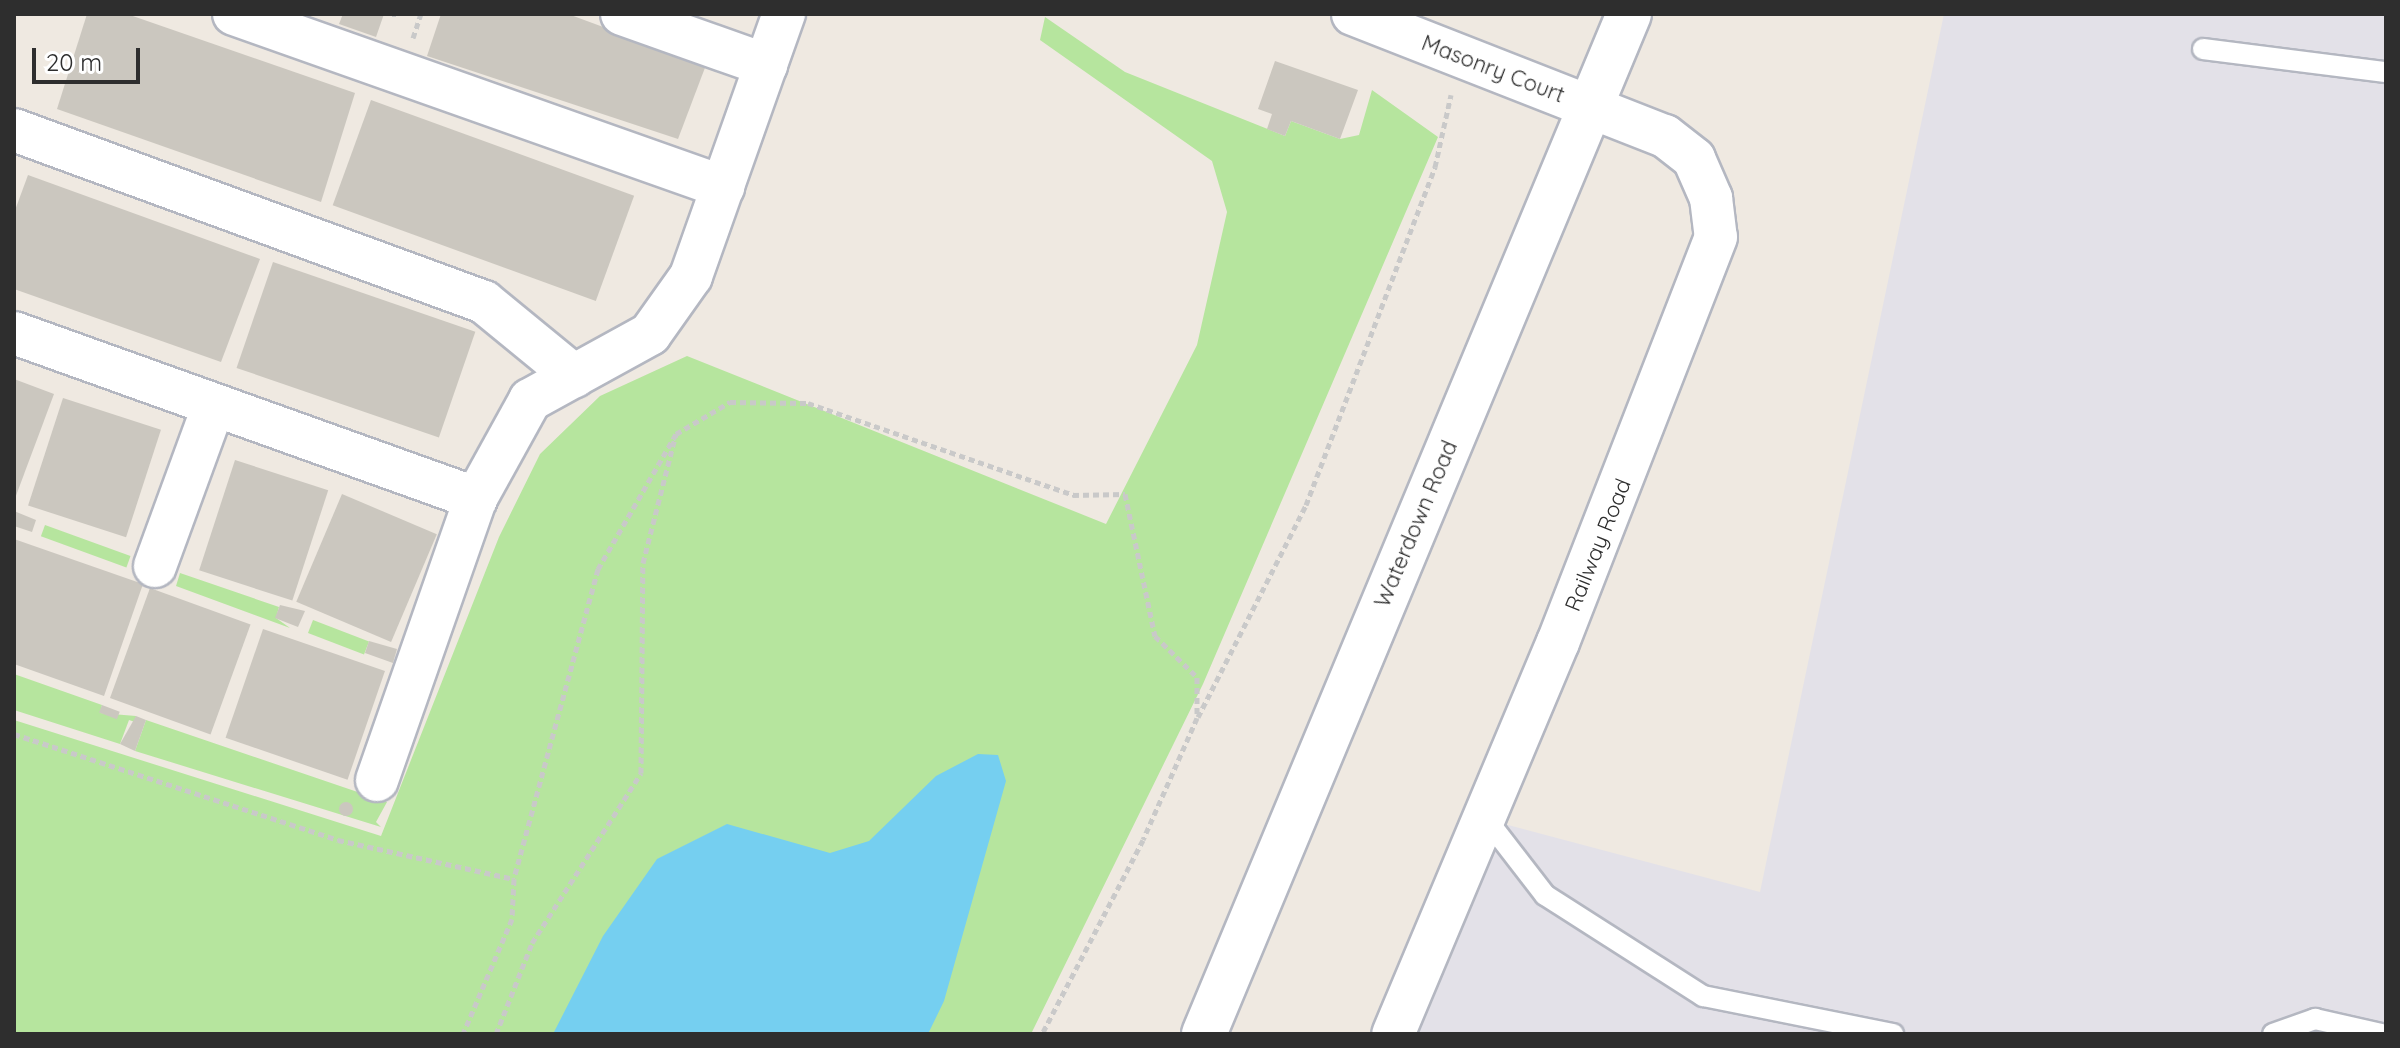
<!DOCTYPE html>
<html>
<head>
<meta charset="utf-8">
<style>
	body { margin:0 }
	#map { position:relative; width:2400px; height:1048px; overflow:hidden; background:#efe9e1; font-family:Quicksand,sans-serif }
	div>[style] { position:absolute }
	.industrial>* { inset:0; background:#e3e1e8 }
	.green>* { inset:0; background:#b6e59e; transform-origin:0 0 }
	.water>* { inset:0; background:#75cff0 }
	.building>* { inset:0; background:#cbc7bf; transform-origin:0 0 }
	.round { border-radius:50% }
	.path>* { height:5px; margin-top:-2.5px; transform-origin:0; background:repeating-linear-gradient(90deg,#c9c9c9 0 6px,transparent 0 10px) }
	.roads { filter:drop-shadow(2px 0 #b4b7c1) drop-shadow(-2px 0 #b4b7c1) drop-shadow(0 2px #b4b7c1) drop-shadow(0 -2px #b4b7c1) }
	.service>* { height:20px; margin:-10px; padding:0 10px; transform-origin:10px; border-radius:10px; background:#fff }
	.minor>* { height:42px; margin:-21px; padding:0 21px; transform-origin:21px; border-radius:21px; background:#fff }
	.secondary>* { height:44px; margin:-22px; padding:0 22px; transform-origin:22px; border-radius:22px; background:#fff }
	span { translate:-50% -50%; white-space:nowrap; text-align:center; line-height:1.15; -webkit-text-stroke:6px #fff; paint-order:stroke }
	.street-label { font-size:22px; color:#2e2e2e }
	.frame { position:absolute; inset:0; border:16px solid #2e2e2e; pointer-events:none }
	.scale { position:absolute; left:32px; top:48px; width:108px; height:36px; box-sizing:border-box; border:4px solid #2e2e2e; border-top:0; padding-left:10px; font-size:24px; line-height:28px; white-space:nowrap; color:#2e2e2e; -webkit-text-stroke:6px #fff; paint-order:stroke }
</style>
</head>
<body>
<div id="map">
	<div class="industrial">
		<div style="clip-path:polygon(1944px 14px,2386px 14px,2386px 1034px,1401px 1034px,1489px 820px,1760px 892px)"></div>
	</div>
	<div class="green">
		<div style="clip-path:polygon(1045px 17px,1125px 72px,1285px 136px,1291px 121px,1340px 139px,1359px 135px,1372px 90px,1438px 137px,1203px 684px,1031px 1034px,14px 1034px,14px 720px,381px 836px,499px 537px,540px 454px,600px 396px,687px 356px,1106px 524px,1197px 345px,1227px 212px,1212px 161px,1040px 40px)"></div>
		<div style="left:45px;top:525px;width:91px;height:12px;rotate:20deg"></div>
		<div style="clip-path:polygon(180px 573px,279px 607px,276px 618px,290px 628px,176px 586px)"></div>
		<div style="left:313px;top:620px;width:60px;height:14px;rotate:21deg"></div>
		<div style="clip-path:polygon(14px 674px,102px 705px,100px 713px,136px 716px,135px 722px,129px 720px,120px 744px,14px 710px)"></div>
		<div style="clip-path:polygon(146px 720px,387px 802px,376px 822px,381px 827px,135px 751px)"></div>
	</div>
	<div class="water">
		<div style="clip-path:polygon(978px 754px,998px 755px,1006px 781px,944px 1001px,928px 1034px,553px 1034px,603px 936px,657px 859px,727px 824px,830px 853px,869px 841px,936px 776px)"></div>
	</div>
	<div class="building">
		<div style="clip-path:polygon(87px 14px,127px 14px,355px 93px,321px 202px,57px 109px)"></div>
		<div style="clip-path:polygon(343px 14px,384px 14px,376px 37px,339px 24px)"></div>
		<div style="clip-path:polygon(441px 14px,568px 14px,706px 65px,678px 139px,427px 56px)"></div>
		<div style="clip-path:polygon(1275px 61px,1358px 90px,1340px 139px,1291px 121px,1285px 136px,1267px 129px,1272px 114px,1258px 109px)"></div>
		<div style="left:371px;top:100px;width:280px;height:112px;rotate:20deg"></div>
		<div style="clip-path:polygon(28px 175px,260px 259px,221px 362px,14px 289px,14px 213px)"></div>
		<div style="left:273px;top:262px;width:214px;height:112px;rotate:19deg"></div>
		<div style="clip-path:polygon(14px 379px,54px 394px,14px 501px)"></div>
		<div style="left:63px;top:398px;width:103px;height:113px;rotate:18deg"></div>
		<div style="left:235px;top:460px;width:98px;height:116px;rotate:18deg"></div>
		<div style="left:342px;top:494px;width:103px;height:117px;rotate:23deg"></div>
		<div style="clip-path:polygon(14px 511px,36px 520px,32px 532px,14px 526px)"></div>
		<div style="clip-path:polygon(14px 539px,143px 584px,104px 696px,14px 664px)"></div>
		<div style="left:150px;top:588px;width:107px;height:117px;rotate:20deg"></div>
		<div style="clip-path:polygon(280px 605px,305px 611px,298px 627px,275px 618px)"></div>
		<div style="left:263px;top:629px;width:129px;height:115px;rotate:19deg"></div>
		<div style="clip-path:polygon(369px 641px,397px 649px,393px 663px,365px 653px)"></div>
		<div style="left:102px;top:705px;width:19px;height:8px;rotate:21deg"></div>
		<div style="clip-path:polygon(136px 716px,146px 720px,135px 751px,120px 744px)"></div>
		<div class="round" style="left:339px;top:802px;width:14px;height:14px"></div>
	</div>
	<div class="path">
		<div style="left:392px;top:14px;width:4px"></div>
		<div style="left:413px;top:38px;width:25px;rotate:-72deg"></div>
		<div style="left:676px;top:434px;width:63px;rotate:-30.7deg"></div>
		<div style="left:730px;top:402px;width:78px;rotate:0.7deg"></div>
		<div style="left:808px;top:403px;width:281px;rotate:19.1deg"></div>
		<div style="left:1073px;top:495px;width:52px;rotate:-1.1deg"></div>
		<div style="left:1125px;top:494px;width:145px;rotate:78.1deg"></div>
		<div style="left:1155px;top:636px;width:59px;rotate:44.3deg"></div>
		<div style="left:1197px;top:677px;width:41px;rotate:90deg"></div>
		<div style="left:1197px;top:718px;width:133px;rotate:113.9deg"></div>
		<div style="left:1143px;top:840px;width:219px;rotate:117.5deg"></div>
		<div style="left:1198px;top:717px;width:238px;rotate:-63deg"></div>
		<div style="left:1306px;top:505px;width:362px;rotate:-69.1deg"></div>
		<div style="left:1435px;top:167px;width:74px;rotate:-77.5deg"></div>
		<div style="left:14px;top:734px;width:341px;rotate:18.1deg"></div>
		<div style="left:338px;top:840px;width:180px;rotate:12.5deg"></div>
		<div style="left:514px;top:879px;width:40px;rotate:92.9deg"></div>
		<div style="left:512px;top:919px;width:125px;rotate:113.1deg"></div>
		<div style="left:496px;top:1034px;width:98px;rotate:-68.4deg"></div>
		<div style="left:532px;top:943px;width:202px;rotate:-57.3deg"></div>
		<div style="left:641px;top:773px;width:210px;rotate:-89.5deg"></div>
		<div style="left:643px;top:563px;width:133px;rotate:-75.7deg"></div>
		<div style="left:676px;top:434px;width:156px;rotate:120deg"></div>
		<div style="left:598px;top:569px;width:321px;rotate:105.2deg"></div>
	</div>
	<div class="roads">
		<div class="service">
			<div style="left:2203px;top:49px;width:184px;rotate:7.2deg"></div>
			<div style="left:1484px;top:816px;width:100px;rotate:52.3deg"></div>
			<div style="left:1545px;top:895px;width:188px;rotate:32.6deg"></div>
			<div style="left:1703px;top:996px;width:194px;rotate:11.3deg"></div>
			<div style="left:2273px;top:1034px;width:45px;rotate:-19.7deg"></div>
			<div style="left:2315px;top:1019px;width:68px;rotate:12.8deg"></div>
		</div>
		<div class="minor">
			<div style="left:234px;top:14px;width:519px;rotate:19.48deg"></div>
			<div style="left:622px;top:14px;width:153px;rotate:19.5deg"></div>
			<div style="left:1353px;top:14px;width:335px;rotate:21.4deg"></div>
			<div style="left:1665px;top:136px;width:37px;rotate:38deg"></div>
			<div style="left:1694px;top:159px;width:43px;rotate:66.4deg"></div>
			<div style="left:1711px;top:198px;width:39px;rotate:83deg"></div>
			<div style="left:1716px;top:237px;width:435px;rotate:111.3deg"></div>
			<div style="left:1558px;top:642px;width:425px;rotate:112.8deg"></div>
			<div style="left:14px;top:130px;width:500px;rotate:20.1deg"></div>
			<div style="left:484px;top:302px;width:117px;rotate:39.4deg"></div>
			<div style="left:14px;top:333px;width:491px;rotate:19.7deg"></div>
			<div style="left:155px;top:566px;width:171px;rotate:-69.9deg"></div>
			<div style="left:377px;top:780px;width:299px;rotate:-70.7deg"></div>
			<div style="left:476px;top:498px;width:112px;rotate:-61.1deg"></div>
			<div style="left:530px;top:400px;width:137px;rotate:-28.8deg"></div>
			<div style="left:650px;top:334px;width:71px;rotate:-54.7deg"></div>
			<div style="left:691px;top:276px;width:278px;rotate:-70.5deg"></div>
		</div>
		<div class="secondary">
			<div style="left:1204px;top:1034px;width:1105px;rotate:-67.38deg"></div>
		</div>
	</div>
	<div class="street-label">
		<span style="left:1493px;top:69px;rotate:21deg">Masonry Court</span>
		<span style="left:1416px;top:524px;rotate:-67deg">Waterdown Road</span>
		<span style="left:1598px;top:545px;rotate:-68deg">Railway Road</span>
	</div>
	<div class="frame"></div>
	<div class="scale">20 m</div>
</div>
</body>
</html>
